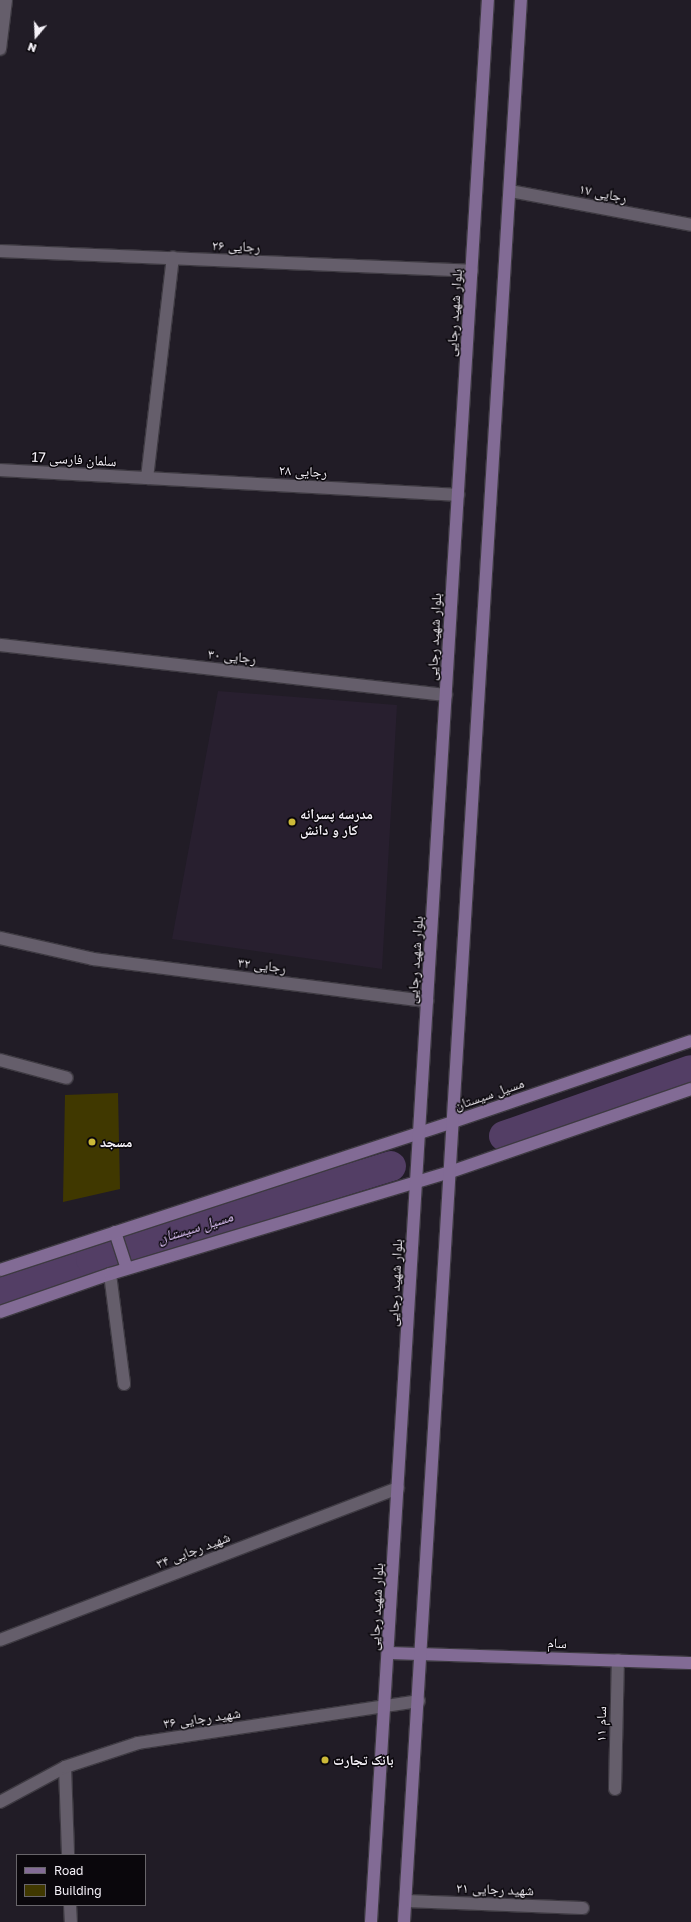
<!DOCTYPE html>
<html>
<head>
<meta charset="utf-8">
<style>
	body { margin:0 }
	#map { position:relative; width:691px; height:1922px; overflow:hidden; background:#211c26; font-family:"Golos Text","Noto Naskh Arabic",sans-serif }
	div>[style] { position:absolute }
	.built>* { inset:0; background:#281f2f }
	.canal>* { height:30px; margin:-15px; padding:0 15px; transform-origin:15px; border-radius:15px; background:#533e65 }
	.building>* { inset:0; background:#403800 }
	.roads { filter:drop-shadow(1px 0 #3e3a42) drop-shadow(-1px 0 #3e3a42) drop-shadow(0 1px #3e3a42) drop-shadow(0 -1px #3e3a42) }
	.street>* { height:12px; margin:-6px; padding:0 6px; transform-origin:6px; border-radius:6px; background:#655e6b }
	.secondary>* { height:12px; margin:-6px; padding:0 6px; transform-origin:6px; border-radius:6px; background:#826b95 }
	.dots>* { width:11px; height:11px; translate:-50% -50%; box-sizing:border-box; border:2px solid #0a070c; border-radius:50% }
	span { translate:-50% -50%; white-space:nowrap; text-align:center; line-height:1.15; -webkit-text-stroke:3px #0a070c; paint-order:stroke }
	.street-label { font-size:14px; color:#f5f1f8 }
	.poi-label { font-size:14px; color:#f5f1f8; font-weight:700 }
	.left { translate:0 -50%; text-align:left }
	.water-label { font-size:15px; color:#e4c7fd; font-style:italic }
	.legend { position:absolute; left:16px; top:1854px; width:130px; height:52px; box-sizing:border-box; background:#0a070c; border:1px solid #68656a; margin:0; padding:5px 7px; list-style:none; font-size:12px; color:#f5f1f8 }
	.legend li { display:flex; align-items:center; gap:8px; height:20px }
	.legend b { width:20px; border:1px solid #68656a }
	.north { position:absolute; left:16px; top:16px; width:40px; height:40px; -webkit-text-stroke:3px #0a070c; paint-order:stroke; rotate:199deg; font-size:11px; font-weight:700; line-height:16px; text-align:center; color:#f5f1f8 }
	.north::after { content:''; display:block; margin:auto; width:14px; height:18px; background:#f5f1f8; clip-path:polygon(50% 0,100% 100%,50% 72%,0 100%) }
</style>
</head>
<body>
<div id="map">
	<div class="built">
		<div style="clip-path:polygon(218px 691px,397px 705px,382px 969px,172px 939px)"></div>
	</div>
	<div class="canal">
		<div style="left:504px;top:1136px;width:198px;rotate:-19.4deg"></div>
		<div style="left:0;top:1291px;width:96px;rotate:-19.4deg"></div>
		<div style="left:91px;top:1259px;width:314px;rotate:-17.2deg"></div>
	</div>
	<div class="building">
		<div style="clip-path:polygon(118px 1093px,120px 1189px,63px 1202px,65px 1095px)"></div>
	</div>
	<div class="roads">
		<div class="street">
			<div style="left:0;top:49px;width:49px;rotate:-83deg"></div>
			<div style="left:510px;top:191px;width:184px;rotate:10.6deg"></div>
			<div style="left:0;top:251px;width:472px;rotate:2.4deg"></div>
			<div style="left:0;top:470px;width:459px;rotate:3.1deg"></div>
			<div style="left:147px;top:478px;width:222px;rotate:-83.3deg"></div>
			<div style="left:0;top:645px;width:449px;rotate:6.4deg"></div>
			<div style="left:0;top:938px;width:95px;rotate:12.7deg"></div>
			<div style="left:93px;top:959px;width:337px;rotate:7.2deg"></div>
			<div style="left:0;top:1060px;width:69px;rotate:15deg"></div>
			<div style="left:110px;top:1274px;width:111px;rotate:82.7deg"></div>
			<div style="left:0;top:1640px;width:426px;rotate:-20.9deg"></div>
			<div style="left:65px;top:1767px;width:88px;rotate:88deg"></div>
			<div style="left:615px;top:1789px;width:129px;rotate:-88.7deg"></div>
			<div style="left:0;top:1802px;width:74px;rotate:-28.3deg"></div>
			<div style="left:65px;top:1767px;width:77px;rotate:-18.2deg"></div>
			<div style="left:138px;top:1743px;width:284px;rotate:-8.5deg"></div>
			<div style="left:406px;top:1901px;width:177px;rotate:2.3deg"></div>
			<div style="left:70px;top:1905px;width:17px;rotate:87deg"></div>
		</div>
		<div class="secondary">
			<div style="left:115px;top:1232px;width:38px;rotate:72deg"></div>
			<div style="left:0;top:1270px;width:477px;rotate:-18.1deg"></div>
			<div style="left:453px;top:1122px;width:251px;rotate:-18.8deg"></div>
			<div style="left:0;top:1312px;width:116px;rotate:-19.1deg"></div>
			<div style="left:110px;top:1274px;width:355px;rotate:-16.7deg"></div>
			<div style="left:450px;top:1172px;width:255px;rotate:-19deg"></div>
			<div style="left:388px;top:1653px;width:303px;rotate:1.9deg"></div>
			<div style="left:371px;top:1922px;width:1926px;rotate:-86.52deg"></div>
			<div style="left:404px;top:1922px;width:1926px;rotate:-86.52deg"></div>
		</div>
	</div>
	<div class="dots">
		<div style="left:292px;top:822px;background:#ccb938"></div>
		<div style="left:92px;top:1142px;background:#ccb938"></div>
		<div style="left:325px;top:1760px;background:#ccb938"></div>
	</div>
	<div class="street-label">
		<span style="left:603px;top:193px;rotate:11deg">رجایی ۱۷</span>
		<span style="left:236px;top:246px;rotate:2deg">رجایی ۲۶</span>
		<span style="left:454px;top:313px;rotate:-86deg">بلوار شهید رجایی</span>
		<span style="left:74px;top:459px;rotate:3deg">سلمان فارسی 17</span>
		<span style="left:303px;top:471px;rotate:3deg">رجایی ۲۸</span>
		<span style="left:434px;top:637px;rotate:-87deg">بلوار شهید رجایی</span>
		<span style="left:232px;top:656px;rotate:6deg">رجایی ۳۰</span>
		<span style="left:415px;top:960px;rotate:-86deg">بلوار شهید رجایی</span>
		<span style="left:262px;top:965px;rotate:7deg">رجایی ۳۲</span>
		<span style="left:489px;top:1094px;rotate:-19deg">مسیل سیستان</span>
		<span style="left:395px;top:1283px;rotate:-87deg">بلوار شهید رجایی</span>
		<span style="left:193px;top:1550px;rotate:-21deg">شهید رجایی ۳۴</span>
		<span style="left:376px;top:1607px;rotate:-87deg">بلوار شهید رجایی</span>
		<span style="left:557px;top:1643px;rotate:2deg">سام</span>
		<span style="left:202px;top:1718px;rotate:-8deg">شهید رجایی ۳۶</span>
		<span style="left:601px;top:1724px;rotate:-89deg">سام ۱۱</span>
		<span style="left:495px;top:1889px;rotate:2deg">شهید رجایی ۲۱</span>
	</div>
	<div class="poi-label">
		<span class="left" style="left:300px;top:822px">مدرسه پسرانه<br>کار و دانش</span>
		<span class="left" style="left:100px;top:1142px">مسجد</span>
		<span class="left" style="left:333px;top:1760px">بانک تجارت</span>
	</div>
	<div class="water-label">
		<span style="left:195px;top:1227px;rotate:-17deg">مسیل سیستان</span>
	</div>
	<ul class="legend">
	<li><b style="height:5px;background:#826b95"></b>Road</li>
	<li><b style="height:11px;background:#403800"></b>Building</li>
	</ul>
	<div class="north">N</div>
</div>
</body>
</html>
